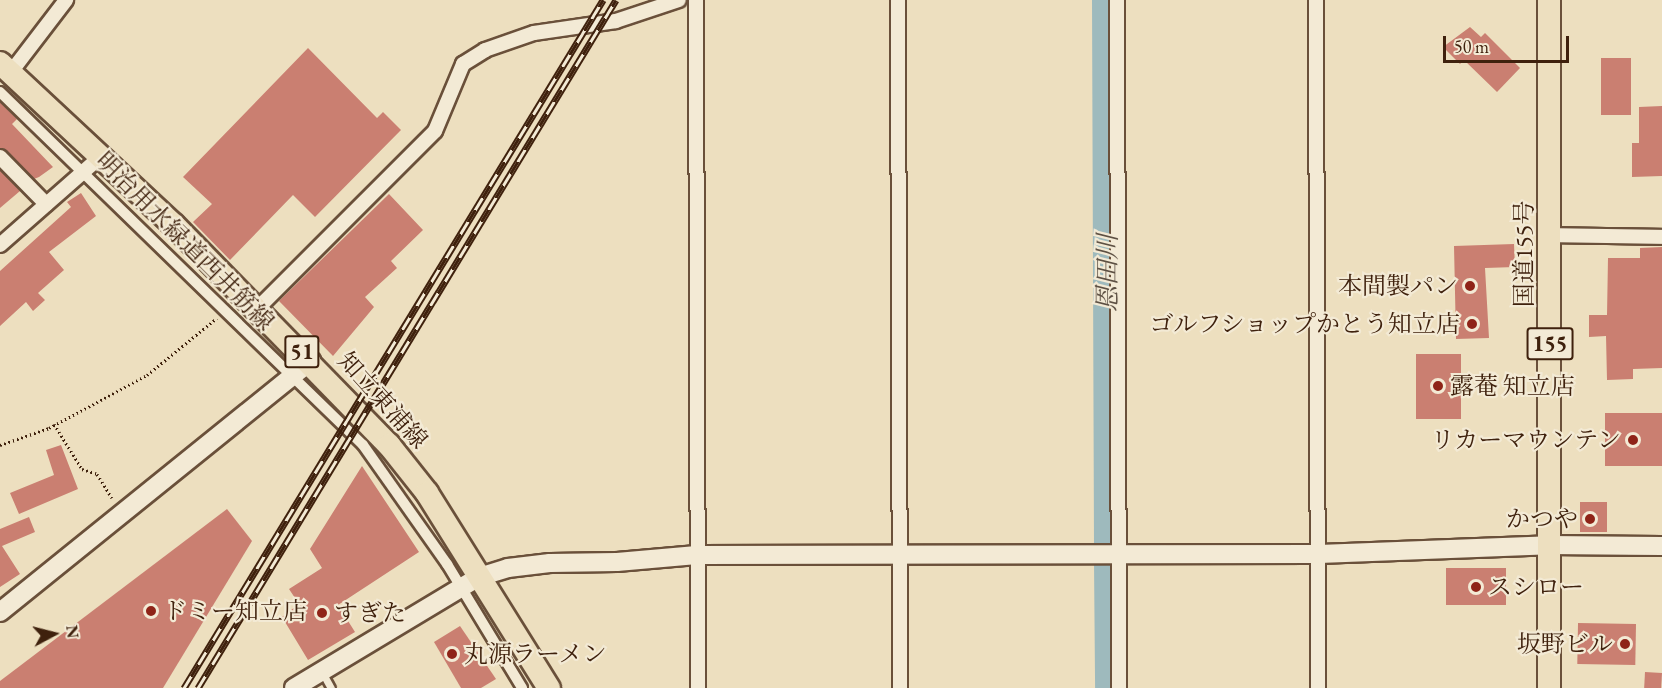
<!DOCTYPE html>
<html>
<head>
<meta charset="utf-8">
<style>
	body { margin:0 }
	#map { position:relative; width:1662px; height:688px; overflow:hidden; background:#eddfbf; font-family:"EB Garamond","Noto Serif JP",serif }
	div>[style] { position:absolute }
	.river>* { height:30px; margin:-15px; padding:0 15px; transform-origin:15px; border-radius:15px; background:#9ebabd }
	.building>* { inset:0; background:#ca7f71; transform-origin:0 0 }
	.path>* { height:3px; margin-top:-1.5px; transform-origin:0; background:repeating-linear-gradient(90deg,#3f210d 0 1.5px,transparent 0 4.5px) }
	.roads { filter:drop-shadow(2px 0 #6a503a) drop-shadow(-2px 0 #6a503a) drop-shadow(0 2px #6a503a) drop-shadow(0 -2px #6a503a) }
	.service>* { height:7px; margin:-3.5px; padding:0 3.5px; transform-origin:3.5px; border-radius:3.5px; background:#f3ead5 }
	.pedestrian>* { height:10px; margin:-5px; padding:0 5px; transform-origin:5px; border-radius:5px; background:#f3ead5 }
	.minor>* { height:14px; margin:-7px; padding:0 7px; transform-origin:7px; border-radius:7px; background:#f3ead5 }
	.tertiary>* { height:18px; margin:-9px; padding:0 9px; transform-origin:9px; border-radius:9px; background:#f3ead5 }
	.primary>* { height:22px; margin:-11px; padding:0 11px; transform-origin:11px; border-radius:11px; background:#eddfbf }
	.trunk>* { height:22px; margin:-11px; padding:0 11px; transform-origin:11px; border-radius:11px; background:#eddfbf }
	.rail>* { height:7px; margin-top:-3.5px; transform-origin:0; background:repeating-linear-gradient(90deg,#f3ead5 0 14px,#3f210d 0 28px); box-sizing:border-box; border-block:2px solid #3f210d }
	.dots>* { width:16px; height:16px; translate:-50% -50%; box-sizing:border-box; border:3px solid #f3ead5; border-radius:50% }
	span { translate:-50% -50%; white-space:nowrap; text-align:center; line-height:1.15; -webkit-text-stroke:4.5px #f3ead5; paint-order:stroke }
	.shield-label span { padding:2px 4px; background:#f3ead5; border:2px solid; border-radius:4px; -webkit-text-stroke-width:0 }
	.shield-label { font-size:22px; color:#3f210d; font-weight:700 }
	.street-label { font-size:24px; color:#3f210d }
	.poi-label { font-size:24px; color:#3f210d }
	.right { translate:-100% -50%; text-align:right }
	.left { translate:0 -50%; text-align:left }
	.water-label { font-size:26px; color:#5c4f42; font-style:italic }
	.north { position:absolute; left:24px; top:604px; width:60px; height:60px; -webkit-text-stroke:4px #f3ead5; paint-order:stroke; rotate:83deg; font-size:16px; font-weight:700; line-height:24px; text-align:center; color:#3f210d }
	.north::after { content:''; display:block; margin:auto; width:21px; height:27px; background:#3f210d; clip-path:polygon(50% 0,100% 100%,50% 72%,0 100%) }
	.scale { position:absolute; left:1443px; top:36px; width:126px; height:27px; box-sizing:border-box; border:3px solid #3f210d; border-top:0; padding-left:8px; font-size:18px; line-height:21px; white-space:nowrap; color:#3f210d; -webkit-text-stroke:4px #f3ead5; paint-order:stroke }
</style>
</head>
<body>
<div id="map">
	<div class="river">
		<div style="left:1107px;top:0;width:546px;rotate:89.79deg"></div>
		<div style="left:1109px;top:562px;width:126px;rotate:89.5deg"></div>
	</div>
	<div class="building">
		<div style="clip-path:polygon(1470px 27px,1481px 37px,1485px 33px,1520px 68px,1497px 92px,1464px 60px,1460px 64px,1443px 47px)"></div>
		<div style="clip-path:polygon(308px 48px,377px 118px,383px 112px,401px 130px,315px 217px,293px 195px,230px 260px,193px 222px,212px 204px,183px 177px)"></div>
		<div style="left:1601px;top:58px;width:30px;height:57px"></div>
		<div style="clip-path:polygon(0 102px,17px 119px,12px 124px,53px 167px,39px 177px,34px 179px,0 148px)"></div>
		<div style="clip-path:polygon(1662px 106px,1662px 176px,1632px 177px,1632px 143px,1639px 143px,1639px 107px)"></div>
		<div style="clip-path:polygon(0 170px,20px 191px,0 208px)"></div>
		<div style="clip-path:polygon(81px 193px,96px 216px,49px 252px,64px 270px,38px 293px,45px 300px,33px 311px,26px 302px,0 326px,0 271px,71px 207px,67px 202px)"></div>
		<div style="clip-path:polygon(389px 194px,423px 230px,391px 261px,397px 268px,365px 297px,374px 307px,333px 356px,279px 301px)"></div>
		<div style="clip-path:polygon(1514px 244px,1515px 267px,1485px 268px,1489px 338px,1456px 339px,1454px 246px)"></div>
		<div style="clip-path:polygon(1662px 247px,1662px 368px,1633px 369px,1633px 379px,1607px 380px,1606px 336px,1589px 337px,1589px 315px,1607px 315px,1608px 258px,1640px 258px,1640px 248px)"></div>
		<div style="left:1416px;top:354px;width:45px;height:65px"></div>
		<div style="left:1662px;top:413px;width:53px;height:57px;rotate:90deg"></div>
		<div style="clip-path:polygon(61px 445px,78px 489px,19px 514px,10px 493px,54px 475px,46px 450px)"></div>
		<div style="clip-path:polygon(362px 466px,419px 552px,338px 605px,355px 632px,308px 660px,282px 617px,299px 604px,289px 589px,322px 568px,310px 549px)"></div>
		<div style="left:1580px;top:502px;width:27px;height:30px"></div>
		<div style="clip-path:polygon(227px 509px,252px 541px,163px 688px,0 688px,0 681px)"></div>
		<div style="clip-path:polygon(29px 517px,35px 532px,2px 546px,20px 574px,0 587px,0 529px)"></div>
		<div style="left:1446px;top:568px;width:60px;height:37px"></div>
		<div style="left:1636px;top:624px;width:41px;height:58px;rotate:91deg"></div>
		<div style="clip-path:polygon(460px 626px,496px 679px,481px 688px,461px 688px,434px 642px)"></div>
		<div style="left:1645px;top:672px;width:17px;height:16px;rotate:3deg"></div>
	</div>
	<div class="path">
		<div style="left:54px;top:424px;width:53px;rotate:58.1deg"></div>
		<div style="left:82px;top:469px;width:16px;rotate:18deg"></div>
		<div style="left:97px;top:474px;width:28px;rotate:58deg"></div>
		<div style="left:0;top:445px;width:52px;rotate:-19.1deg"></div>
		<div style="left:49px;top:428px;width:111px;rotate:-28.4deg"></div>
		<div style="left:147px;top:375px;width:90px;rotate:-39.2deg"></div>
	</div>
	<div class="roads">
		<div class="service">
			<div style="left:322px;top:672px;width:18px;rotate:61deg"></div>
		</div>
		<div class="pedestrian">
			<div style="left:0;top:92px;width:506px;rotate:44.2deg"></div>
			<div style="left:363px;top:445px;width:146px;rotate:54.8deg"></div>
			<div style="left:447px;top:564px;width:145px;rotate:58.8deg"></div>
		</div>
		<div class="minor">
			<div style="left:696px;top:0;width:688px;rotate:89.83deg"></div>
			<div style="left:898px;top:0;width:688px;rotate:89.83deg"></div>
			<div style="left:1117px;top:0;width:688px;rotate:89.83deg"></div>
			<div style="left:1316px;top:0;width:688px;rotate:89.83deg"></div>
			<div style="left:11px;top:72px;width:91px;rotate:-52.6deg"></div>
			<div style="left:0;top:157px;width:66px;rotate:45.6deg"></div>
			<div style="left:1551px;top:235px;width:111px;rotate:1deg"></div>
			<div style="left:0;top:245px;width:132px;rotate:-41.3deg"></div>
			<div style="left:258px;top:308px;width:250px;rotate:-45deg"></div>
			<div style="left:435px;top:131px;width:73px;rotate:-67.3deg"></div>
			<div style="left:463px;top:64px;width:26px;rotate:-32deg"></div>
			<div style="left:485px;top:50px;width:52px;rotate:-19.1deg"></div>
			<div style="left:534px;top:33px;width:83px;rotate:-8.3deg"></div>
			<div style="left:616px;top:21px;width:66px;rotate:-18.4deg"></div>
		</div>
		<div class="tertiary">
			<div style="left:0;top:612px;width:400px;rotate:-38.9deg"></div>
			<div style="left:294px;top:688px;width:216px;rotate:-31deg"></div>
			<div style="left:479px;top:577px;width:30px;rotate:-17deg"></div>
			<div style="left:508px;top:568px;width:42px;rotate:-6.8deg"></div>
			<div style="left:550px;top:563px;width:67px;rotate:-0.9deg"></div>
			<div style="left:617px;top:562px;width:80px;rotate:-5deg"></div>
			<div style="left:697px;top:555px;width:622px;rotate:-0.09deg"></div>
			<div style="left:1319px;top:554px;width:230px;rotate:-2.2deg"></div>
			<div style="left:1549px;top:545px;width:113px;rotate:0.5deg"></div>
		</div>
		<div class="primary">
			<div style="left:0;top:63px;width:238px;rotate:43deg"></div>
			<div style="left:174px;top:225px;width:308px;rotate:45.7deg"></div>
			<div style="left:389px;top:445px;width:61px;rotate:51.6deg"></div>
			<div style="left:427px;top:493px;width:230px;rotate:58deg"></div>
		</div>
		<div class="trunk">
			<div style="left:1549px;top:0;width:688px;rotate:90deg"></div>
		</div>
	</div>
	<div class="rail">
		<div style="left:184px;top:688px;width:806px;rotate:-58.66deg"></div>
		<div style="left:198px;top:688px;width:805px;rotate:-58.72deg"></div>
	</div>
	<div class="dots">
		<div style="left:1470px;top:286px;background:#8f2418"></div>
		<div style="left:1472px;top:324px;background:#8f2418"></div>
		<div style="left:1438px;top:386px;background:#8f2418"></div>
		<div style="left:1633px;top:440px;background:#8f2418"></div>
		<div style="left:1590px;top:519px;background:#8f2418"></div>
		<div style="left:1476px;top:587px;background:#8f2418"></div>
		<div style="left:151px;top:611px;background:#8f2418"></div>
		<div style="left:322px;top:613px;background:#8f2418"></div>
		<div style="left:1625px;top:644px;background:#8f2418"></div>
		<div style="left:452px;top:654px;background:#8f2418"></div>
	</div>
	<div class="shield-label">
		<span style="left:1550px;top:344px">155</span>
		<span style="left:302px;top:352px">51</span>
	</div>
	<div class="street-label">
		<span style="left:185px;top:241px;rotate:45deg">明治用水緑道西井筋線</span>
		<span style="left:1524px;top:254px;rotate:-90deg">国道155号</span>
		<span style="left:383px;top:400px;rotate:48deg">知立東浦線</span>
	</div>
	<div class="poi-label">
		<span class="right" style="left:1458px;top:286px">本間製パン</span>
		<span class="right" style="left:1460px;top:324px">ゴルフショップかとう知立店</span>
		<span class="left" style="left:1450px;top:386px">露菴 知立店</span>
		<span class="right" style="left:1621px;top:440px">リカーマウンテン</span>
		<span class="right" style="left:1578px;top:519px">かつや</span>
		<span class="left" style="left:1488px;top:587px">スシロー</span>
		<span class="left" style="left:163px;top:611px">ドミー知立店</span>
		<span class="left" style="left:334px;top:613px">すぎた</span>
		<span class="right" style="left:1613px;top:644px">坂野ビル</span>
		<span class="left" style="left:464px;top:654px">丸源ラーメン</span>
	</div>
	<div class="water-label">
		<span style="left:1108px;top:273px;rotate:-90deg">恩田川</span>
	</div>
	<div class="north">N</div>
	<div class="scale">50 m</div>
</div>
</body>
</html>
